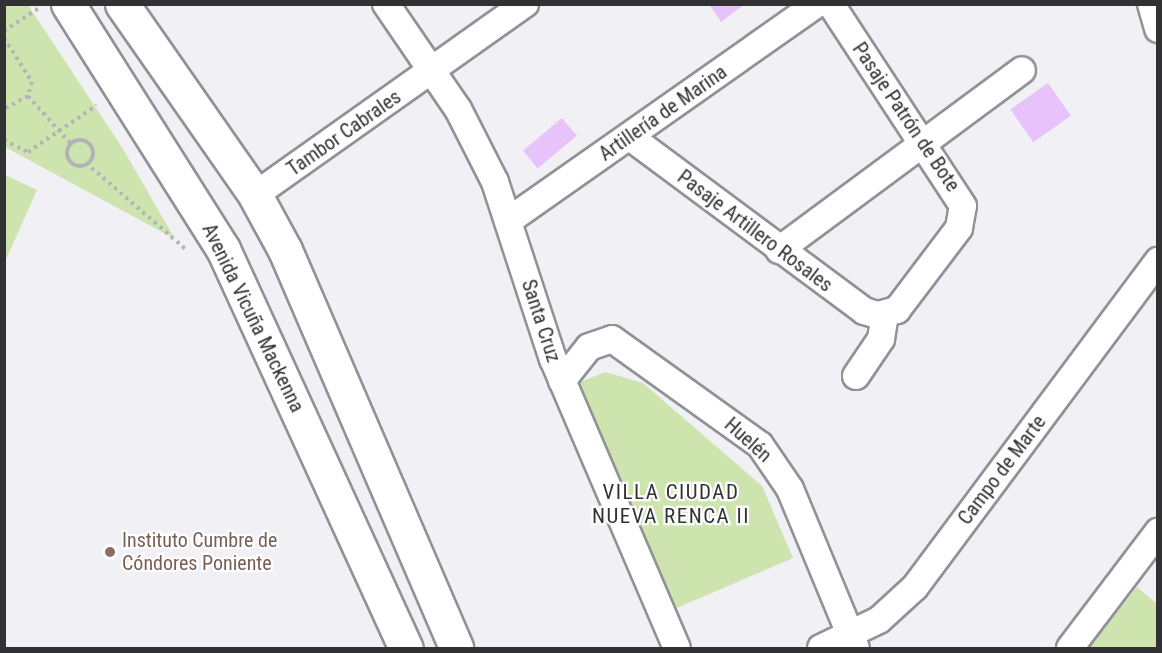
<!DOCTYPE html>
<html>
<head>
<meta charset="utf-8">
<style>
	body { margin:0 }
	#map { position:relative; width:1162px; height:653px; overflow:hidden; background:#f0f0f5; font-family:"Roboto Condensed",sans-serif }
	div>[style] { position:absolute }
	.green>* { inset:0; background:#cde4ae }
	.building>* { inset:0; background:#e7c2fb; transform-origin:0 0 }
	.path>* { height:4px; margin-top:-2px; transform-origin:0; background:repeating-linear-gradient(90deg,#b3b3b7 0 3px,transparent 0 7.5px) }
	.path>.ring { margin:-2px; padding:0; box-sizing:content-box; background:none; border:4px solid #b3b3b7; border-radius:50% }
	.roads { filter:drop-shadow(2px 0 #919296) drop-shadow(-2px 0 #919296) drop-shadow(0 2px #919296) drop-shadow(0 -2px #919296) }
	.street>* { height:26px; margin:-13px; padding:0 13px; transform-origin:13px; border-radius:13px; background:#fff }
	.secondary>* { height:33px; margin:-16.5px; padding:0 16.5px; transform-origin:16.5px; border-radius:16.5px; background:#fff }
	.dots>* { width:16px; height:16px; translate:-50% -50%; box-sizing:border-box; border:3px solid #fff; border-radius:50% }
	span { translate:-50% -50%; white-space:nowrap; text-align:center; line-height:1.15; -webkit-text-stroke:4.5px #fff; paint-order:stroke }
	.street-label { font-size:20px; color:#323234 }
	.education-label { font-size:20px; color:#785e54 }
	.left { translate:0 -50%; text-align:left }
	.neighbourhood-label { font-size:21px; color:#323234; letter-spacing:1.5px }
	.frame { position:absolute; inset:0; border:6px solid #323234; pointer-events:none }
</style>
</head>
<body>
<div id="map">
	<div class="green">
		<div style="clip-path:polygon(4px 5px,28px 5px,123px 149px,175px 239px,5px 147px)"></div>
		<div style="clip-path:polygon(5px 175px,37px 190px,5px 262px)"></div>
		<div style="clip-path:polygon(605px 372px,643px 383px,762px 486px,793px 558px,672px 610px,576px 384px)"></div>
		<div style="clip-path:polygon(1137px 587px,1157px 604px,1157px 648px,1088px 648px)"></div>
	</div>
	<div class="building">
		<div style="clip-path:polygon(709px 4px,745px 4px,721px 22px)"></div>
		<div style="left:1048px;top:83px;width:40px;height:46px;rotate:55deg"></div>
		<div style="left:562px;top:118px;width:23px;height:51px;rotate:50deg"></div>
	</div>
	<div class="path">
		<div style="left:4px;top:31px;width:42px;rotate:-33.3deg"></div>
		<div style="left:4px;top:38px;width:52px;rotate:57.5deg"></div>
		<div style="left:32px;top:82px;width:15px;rotate:106deg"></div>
		<div style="left:28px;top:96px;width:27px;rotate:152deg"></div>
		<div style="left:28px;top:96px;width:64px;rotate:48.1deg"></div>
		<div style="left:4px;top:140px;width:27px;rotate:27deg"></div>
		<div style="left:28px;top:152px;width:83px;rotate:-34.3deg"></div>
		<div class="ring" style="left:67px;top:140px;width:22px;height:22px"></div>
		<div style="left:86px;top:163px;width:135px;rotate:40.8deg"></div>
	</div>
	<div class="roads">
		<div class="street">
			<div style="left:386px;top:4px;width:127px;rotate:55.6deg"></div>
			<div style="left:458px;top:109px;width:82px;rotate:63.1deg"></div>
			<div style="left:495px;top:182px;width:186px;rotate:71.9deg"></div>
			<div style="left:553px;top:359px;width:314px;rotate:66.8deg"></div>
			<div style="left:1151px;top:4px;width:26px;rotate:74deg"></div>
			<div style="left:630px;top:137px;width:292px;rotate:36.6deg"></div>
			<div style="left:864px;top:311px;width:15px;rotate:16deg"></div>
			<div style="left:878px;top:315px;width:20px;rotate:-15deg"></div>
			<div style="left:897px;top:310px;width:103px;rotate:-52.9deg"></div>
			<div style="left:959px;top:228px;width:22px;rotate:-80deg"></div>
			<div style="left:963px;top:206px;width:241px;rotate:-123.2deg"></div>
			<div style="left:255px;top:195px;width:331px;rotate:-35.3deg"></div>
			<div style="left:508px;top:221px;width:378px;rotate:-35.1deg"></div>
			<div style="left:779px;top:250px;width:302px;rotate:-36.5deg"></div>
			<div style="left:856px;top:376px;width:45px;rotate:-56deg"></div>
			<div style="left:881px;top:339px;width:24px;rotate:-81deg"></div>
			<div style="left:562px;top:381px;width:43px;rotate:-51.5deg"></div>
			<div style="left:589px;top:347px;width:24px;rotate:-19deg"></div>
			<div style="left:612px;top:339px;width:182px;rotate:35.6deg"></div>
			<div style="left:760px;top:445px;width:53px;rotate:55.7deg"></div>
			<div style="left:790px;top:489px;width:172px;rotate:67.5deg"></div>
			<div style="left:821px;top:648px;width:64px;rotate:-25.8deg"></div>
			<div style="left:879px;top:620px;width:49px;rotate:-42.5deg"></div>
			<div style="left:915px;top:587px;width:407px;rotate:-53.3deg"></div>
			<div style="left:1070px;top:648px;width:146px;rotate:-52.8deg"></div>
		</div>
		<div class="secondary">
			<div style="left:68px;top:4px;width:290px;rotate:57.7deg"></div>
			<div style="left:223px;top:249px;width:439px;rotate:65.4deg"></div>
			<div style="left:122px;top:4px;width:233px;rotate:55.1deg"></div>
			<div style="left:255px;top:195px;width:63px;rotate:61.4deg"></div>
			<div style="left:285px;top:250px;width:433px;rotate:66.7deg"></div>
		</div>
	</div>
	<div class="dots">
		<div style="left:110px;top:552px;background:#8d6e63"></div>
	</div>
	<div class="street-label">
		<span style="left:663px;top:113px;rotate:-35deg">Artillería de Marina</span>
		<span style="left:906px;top:117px;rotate:56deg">Pasaje Patrón de Bote</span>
		<span style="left:344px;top:133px;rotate:-35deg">Tambor Cabrales</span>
		<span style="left:755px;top:231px;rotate:37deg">Pasaje Artillero Rosales</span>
		<span style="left:253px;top:318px;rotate:64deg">Avenida Vicuña Mackenna</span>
		<span style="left:541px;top:321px;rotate:72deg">Santa Cruz</span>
		<span style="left:748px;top:440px;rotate:42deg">Huelén</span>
		<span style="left:1002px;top:470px;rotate:-53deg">Campo de Marte</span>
	</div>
	<div class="education-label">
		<span class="left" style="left:122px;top:552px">Instituto Cumbre de<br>Cóndores Poniente</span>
	</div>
	<div class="neighbourhood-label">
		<span style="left:671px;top:504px">VILLA CIUDAD<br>NUEVA RENCA II</span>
	</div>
	<div class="frame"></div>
</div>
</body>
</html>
